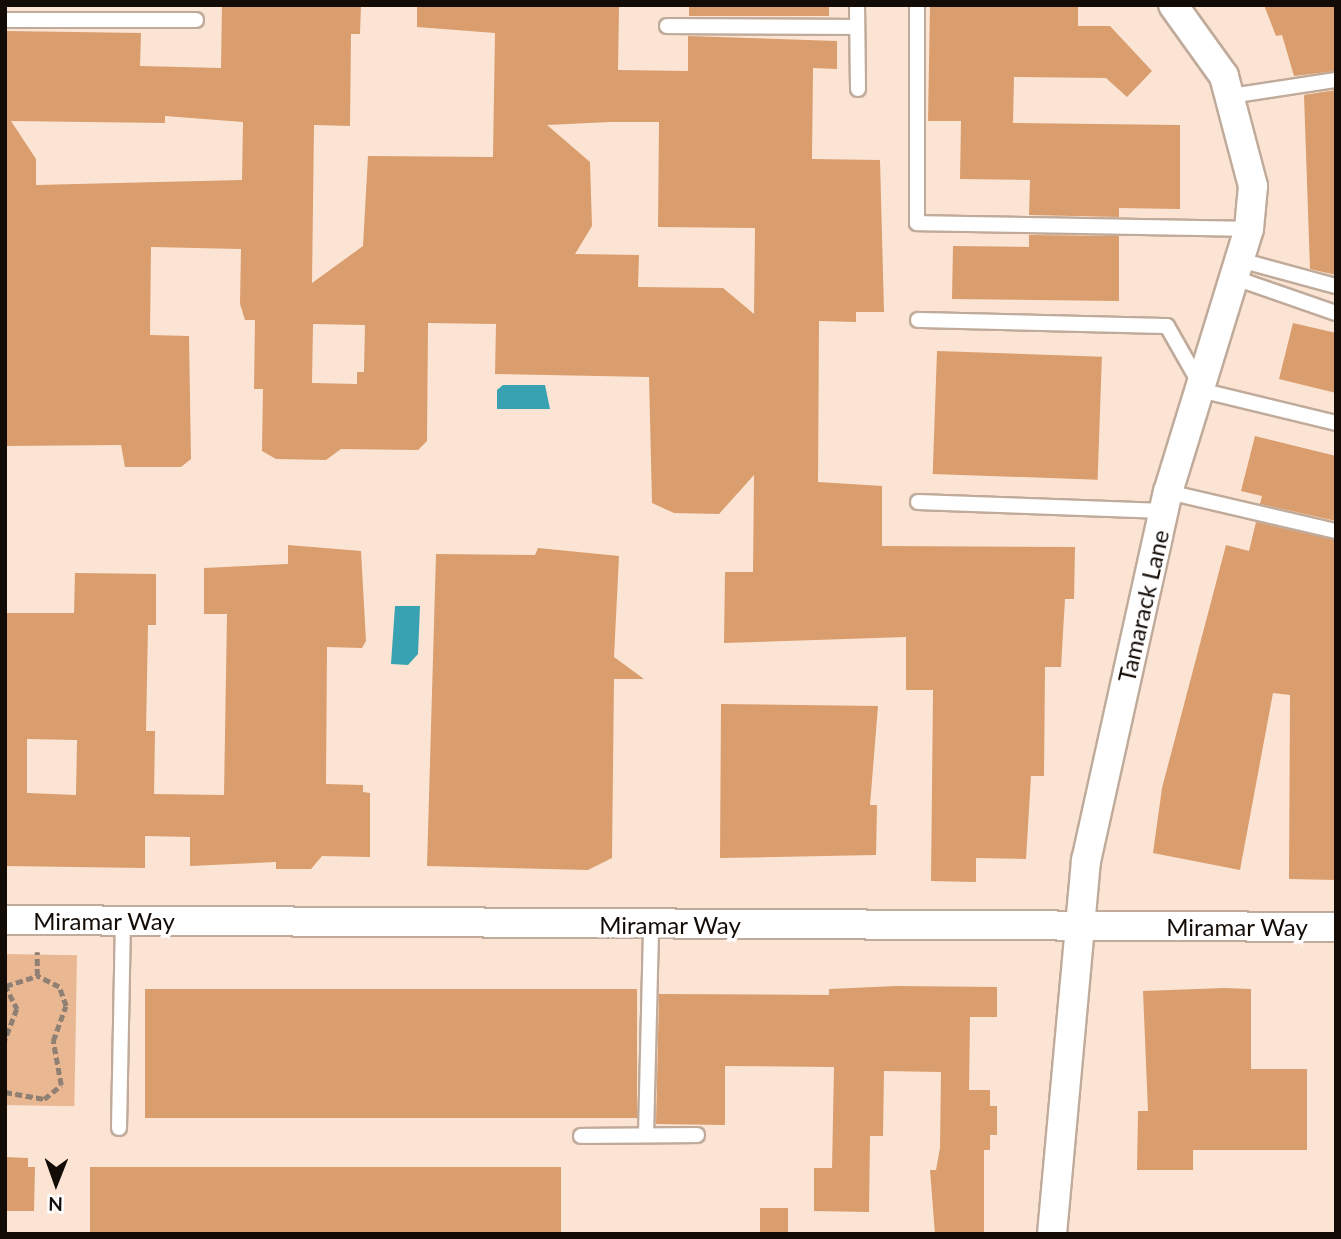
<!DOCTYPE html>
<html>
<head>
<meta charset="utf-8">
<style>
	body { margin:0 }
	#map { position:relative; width:1341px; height:1239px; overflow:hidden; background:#fbe4d3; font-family:Lato,sans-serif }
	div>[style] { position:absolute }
	.green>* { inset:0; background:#e9b893; transform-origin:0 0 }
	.water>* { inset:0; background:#39a2b2 }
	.building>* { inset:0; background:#da9d6d; transform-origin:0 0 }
	.path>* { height:4.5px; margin-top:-2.25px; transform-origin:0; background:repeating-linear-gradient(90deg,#908074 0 7px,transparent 0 10.5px) }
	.roads { filter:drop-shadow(2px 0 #c0ab9b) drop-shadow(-2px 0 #c0ab9b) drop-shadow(0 2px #c0ab9b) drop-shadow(0 -2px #c0ab9b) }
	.lane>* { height:14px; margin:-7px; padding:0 7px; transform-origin:7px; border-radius:7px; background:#fff }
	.street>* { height:28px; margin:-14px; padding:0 14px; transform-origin:14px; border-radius:14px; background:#fff }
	span { translate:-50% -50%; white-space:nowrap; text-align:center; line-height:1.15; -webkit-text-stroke:7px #fff; paint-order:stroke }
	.street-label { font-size:24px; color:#130b06 }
	.frame { position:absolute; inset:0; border:7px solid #130b06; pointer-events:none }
	.north { position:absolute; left:21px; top:1148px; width:70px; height:70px; -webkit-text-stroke:5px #fff; paint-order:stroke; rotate:181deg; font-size:19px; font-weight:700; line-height:28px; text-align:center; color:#130b06 }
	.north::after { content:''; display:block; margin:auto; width:24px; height:32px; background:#130b06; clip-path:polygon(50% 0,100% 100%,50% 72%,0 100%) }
</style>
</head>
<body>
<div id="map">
	<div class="green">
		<div style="left:5px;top:954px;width:72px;height:151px;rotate:1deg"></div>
	</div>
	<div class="water">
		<div style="clip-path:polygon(503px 385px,545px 385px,550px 409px,497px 409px,497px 390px)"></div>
		<div style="clip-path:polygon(395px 606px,420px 606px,418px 654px,408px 665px,391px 664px)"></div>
	</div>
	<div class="building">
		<div style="clip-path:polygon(evenodd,222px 5px,361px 5px,360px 34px,351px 34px,350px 126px,314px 125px,312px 283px,363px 246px,368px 156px,493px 157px,495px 33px,417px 27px,417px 5px,619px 5px,618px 70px,688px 71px,688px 36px,837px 41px,837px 69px,813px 68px,812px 159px,880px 160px,884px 312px,856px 312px,856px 322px,819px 321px,818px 482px,882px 486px,882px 546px,1075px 547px,1074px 599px,1065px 599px,1061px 667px,1045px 667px,1044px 776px,1031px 776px,1026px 859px,976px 858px,976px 882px,931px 881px,933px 690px,906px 690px,906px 637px,724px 643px,725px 572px,753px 572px,754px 475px,719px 514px,674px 513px,652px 503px,649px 377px,495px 374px,496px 324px,428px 323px,427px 441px,418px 450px,341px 449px,326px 460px,276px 459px,262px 451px,263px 389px,254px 389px,255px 320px,245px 320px,240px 304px,241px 249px,151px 247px,150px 335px,189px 336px,191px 459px,181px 467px,125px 467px,121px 445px,5px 446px,5px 31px,141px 33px,140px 66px,221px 68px,222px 5px,165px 116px,243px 122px,242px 180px,36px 185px,36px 159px,11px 121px,165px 123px,165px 116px,222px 5px,610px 122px,659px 122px,658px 227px,755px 228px,754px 314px,723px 288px,638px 287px,639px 255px,575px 254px,592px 226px,590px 162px,547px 125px,610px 122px,222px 5px,313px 324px,365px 325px,364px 372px,357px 372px,357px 384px,312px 383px,313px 324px)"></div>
		<div style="left:689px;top:5px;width:140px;height:11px"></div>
		<div style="clip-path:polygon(930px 5px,1078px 7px,1078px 26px,1110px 26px,1152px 71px,1127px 97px,1106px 78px,1014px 77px,1013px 123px,1180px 125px,1180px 209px,1119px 208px,1119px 217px,1029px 215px,1030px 180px,960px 179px,961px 121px,928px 121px)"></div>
		<div style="clip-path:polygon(1264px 5px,1336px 5px,1336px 71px,1294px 76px,1282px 35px,1276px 36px)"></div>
		<div style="clip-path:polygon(1336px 90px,1336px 275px,1310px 269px,1304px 95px)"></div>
		<div style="clip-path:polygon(1029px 235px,1119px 236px,1119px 301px,952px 299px,953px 246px,1029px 247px)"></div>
		<div style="clip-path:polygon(1293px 323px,1336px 333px,1336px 393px,1279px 379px)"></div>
		<div style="left:937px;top:351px;width:165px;height:123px;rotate:2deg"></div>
		<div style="clip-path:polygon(1255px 436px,1336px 456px,1336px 521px,1260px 504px,1262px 496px,1241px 491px)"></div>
		<div style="clip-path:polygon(1256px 522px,1336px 540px,1336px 880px,1289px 879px,1290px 695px,1273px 693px,1240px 870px,1153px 853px,1162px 788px,1226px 545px,1249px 551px)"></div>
		<div style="clip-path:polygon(evenodd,288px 545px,361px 551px,366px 641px,362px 648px,327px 647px,326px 784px,363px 785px,363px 792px,370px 793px,370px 857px,322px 856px,311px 869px,276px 869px,276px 862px,190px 866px,190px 837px,145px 836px,145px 868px,5px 866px,5px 613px,74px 613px,75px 573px,156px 574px,156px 625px,148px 625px,146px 731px,155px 731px,154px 794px,224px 795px,227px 614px,204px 614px,204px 568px,288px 564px,288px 545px,27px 739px,77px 740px,76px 795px,27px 793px,27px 739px)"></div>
		<div style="clip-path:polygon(538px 548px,619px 556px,614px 657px,644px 679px,614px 679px,612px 858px,588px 870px,427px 866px,436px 554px,535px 555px)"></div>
		<div style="clip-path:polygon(721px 704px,878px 706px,870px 805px,877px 805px,876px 855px,720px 858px)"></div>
		<div style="clip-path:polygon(897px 986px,997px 987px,997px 1017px,970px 1017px,969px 1090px,990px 1090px,990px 1106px,997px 1106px,997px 1135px,990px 1135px,990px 1150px,984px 1150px,984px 1234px,935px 1234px,930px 1170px,936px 1170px,940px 1148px,941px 1072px,884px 1071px,883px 1136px,870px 1136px,869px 1212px,814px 1211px,814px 1168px,832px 1168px,834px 1067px,725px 1066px,725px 1125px,656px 1124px,659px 994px,829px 995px,829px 989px)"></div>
		<div style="clip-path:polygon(1224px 988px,1251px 989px,1251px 1069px,1307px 1069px,1307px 1150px,1193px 1150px,1193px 1170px,1137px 1170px,1138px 1111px,1148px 1111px,1143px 991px)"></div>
		<div style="left:145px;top:989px;width:492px;height:129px"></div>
		<div style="clip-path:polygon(5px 1157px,28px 1158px,28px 1167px,35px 1167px,34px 1211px,5px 1211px)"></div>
		<div style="left:90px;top:1167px;width:471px;height:67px"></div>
		<div style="left:760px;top:1208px;width:28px;height:26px"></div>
	</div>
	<div class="path">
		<div style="left:5px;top:985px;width:27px;rotate:63deg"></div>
		<div style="left:17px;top:1009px;width:34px;rotate:111deg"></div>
		<div style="left:6px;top:986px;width:33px;rotate:-18deg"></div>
		<div style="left:5px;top:1092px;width:40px;rotate:10deg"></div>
		<div style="left:44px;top:1099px;width:22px;rotate:-39deg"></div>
		<div style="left:61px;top:1085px;width:45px;rotate:-100.3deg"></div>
		<div style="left:53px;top:1041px;width:37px;rotate:-70deg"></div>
		<div style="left:66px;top:1006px;width:20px;rotate:-110deg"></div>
		<div style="left:59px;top:987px;width:25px;rotate:-153deg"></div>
		<div style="left:37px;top:976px;width:24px;rotate:-90deg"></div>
	</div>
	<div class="roads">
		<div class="lane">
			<div style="left:857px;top:5px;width:84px;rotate:89.3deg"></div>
			<div style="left:917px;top:5px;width:218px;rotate:90deg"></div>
			<div style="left:917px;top:223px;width:332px;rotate:1deg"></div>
			<div style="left:5px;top:20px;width:191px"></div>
			<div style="left:667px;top:26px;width:190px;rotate:0.3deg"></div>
			<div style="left:1230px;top:96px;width:107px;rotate:-8.6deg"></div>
			<div style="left:1240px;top:260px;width:99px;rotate:15.2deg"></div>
			<div style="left:1235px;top:278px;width:107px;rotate:19.1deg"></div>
			<div style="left:918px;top:320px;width:249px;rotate:1.4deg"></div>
			<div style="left:1167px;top:326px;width:75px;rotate:60.4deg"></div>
			<div style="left:1204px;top:391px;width:136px;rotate:13.6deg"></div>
			<div style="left:1168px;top:492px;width:172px;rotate:13.1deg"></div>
			<div style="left:918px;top:502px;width:246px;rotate:2.1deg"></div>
			<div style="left:119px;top:1128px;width:207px;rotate:-88.9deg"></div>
			<div style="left:646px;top:1135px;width:209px;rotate:-88.6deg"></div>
			<div style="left:581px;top:1136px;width:116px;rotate:-0.5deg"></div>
		</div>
		<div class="street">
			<div style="left:5px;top:920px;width:1331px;rotate:0.3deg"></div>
			<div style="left:1052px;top:1234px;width:375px;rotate:-84.8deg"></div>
			<div style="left:1086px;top:861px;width:378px;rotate:-77.5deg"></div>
			<div style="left:1168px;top:492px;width:275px;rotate:-72.9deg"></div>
			<div style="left:1249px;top:229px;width:43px;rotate:-84.7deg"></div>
			<div style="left:1253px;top:186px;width:114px;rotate:-104.8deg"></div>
			<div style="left:1224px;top:76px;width:87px;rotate:-125.7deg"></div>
		</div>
	</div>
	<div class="street-label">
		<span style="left:1143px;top:606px;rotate:-77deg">Tamarack Lane</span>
		<span style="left:104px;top:921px">Miramar Way</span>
		<span style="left:670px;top:925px">Miramar Way</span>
		<span style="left:1237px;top:927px">Miramar Way</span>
	</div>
	<div class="frame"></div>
	<div class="north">N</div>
</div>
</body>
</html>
